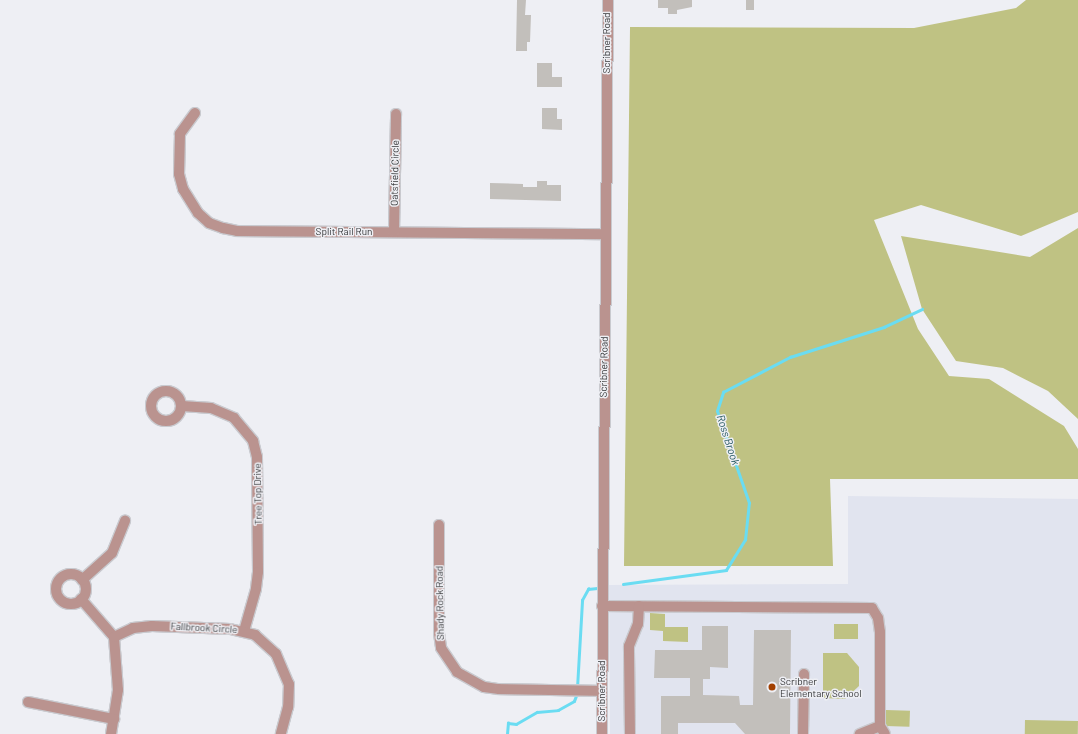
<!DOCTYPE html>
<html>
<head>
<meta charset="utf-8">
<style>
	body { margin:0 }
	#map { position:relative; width:1078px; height:734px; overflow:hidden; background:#eeeff4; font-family:Barlow,sans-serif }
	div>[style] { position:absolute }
	.built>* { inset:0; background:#e1e4ef }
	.green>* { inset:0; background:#bfc283; transform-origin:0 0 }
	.stream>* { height:2.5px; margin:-1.25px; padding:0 1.25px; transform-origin:1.25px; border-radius:1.25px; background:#6adcf2 }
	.building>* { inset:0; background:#c2bfbb; transform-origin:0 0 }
	.roads { filter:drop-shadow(1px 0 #c9cacf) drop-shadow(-1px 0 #c9cacf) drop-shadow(0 1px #c9cacf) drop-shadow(0 -1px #c9cacf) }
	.minor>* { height:10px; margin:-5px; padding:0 5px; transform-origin:5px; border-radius:5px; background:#ba938f }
	.minor>.ring { margin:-5px; padding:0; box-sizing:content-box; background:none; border:10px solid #ba938f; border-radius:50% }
	.dots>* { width:11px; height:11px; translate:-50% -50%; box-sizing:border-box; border:2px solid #eeeff4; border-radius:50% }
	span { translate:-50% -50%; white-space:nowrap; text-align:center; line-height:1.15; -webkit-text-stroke:3px #eeeff4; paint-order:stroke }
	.street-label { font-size:10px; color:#37383a }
	.poi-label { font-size:10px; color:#37383a }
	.left { translate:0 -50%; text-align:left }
	.water-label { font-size:11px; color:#265861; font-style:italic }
</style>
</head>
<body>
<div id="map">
	<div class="built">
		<div style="clip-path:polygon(848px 496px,1078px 499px,1078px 734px,610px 734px,609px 585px,848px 584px)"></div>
	</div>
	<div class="green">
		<div style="clip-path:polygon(1026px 0,1078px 0,1078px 212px,1021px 236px,921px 205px,874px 220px,918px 329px,949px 376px,989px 379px,1064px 426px,1078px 449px,1078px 479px,830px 479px,833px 566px,624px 566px,630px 27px,914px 28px,1016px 8px)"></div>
		<div style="clip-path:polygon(1078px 228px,1078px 419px,1048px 391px,1003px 368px,956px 361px,922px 309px,901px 236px,1030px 257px)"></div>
		<div style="clip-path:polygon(650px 613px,665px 614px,665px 627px,688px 627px,688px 642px,663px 641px,663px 631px,650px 630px)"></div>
		<div style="left:834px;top:624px;width:24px;height:15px"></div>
		<div style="clip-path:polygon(823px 653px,847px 653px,859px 667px,859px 686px,845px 699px,823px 698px)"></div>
		<div style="left:886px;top:710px;width:24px;height:16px;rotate:2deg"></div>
		<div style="left:1025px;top:720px;width:53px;height:14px;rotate:1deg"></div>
	</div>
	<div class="stream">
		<div style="left:623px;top:584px;width:104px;rotate:-7.7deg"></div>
		<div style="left:726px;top:570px;width:36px;rotate:-58deg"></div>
		<div style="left:745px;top:540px;width:37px;rotate:-84deg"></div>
		<div style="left:749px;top:503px;width:97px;rotate:-109.2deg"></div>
		<div style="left:717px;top:411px;width:20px;rotate:-72deg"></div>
		<div style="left:723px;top:392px;width:76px;rotate:-27.6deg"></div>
		<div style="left:790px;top:357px;width:99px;rotate:-17.7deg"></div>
		<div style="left:884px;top:327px;width:42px;rotate:-25.3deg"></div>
		<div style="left:577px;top:688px;width:88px;rotate:-86.7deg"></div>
		<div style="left:582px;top:600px;width:13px;rotate:-61deg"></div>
		<div style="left:588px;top:589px;width:9px;rotate:-6deg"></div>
		<div style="left:507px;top:734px;width:11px;rotate:-85deg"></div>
		<div style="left:508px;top:723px;width:8px;rotate:7deg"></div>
		<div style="left:516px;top:724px;width:24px;rotate:-30deg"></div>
		<div style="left:537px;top:712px;width:21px;rotate:-5deg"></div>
		<div style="left:558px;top:710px;width:18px;rotate:-29deg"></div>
		<div style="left:574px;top:701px;width:9px;rotate:-69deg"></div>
	</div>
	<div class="building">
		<div style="clip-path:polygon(517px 0,526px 0,525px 15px,531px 15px,530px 42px,527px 42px,527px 51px,516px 51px)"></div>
		<div style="clip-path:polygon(658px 0,692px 0,692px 7px,677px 10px,677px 14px,668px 14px,668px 8px,658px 8px)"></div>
		<div style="left:746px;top:0;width:8px;height:10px"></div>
		<div style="clip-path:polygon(537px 63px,552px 63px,552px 77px,562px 77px,562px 87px,537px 87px)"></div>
		<div style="clip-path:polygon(542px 108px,557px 108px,557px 119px,562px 119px,562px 130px,542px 129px)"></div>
		<div style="clip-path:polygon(537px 181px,547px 181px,547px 185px,561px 185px,561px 201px,490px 199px,490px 183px,523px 184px,523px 187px,537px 187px)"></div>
		<div style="clip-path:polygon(702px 626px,728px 626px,728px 668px,710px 667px,710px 679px,703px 679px,703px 695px,739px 696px,740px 705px,753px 705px,754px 630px,791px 630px,790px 734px,745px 734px,735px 723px,678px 723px,678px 734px,661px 734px,661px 696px,690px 696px,690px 678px,654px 678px,655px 650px,702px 650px)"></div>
	</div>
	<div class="roads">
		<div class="minor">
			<div style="left:195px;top:113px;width:26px;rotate:126deg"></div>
			<div style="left:180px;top:134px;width:40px;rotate:91.4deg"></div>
			<div style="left:179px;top:174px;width:16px;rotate:75deg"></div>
			<div style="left:183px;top:189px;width:28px;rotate:58deg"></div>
			<div style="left:198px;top:213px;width:15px;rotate:42deg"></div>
			<div style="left:209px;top:223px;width:15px;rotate:20deg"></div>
			<div style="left:223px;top:228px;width:14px;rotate:12deg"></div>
			<div style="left:237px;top:231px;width:368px;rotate:0.5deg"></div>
			<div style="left:394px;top:232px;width:118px;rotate:-89deg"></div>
			<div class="ring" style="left:151px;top:391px;width:20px;height:20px"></div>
			<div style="left:182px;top:406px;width:29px;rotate:4deg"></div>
			<div style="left:211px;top:408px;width:25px;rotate:23deg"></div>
			<div style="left:234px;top:418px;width:30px;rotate:50deg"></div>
			<div style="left:253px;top:441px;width:16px;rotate:76deg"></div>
			<div style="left:257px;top:457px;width:115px;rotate:89.5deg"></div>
			<div style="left:258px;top:572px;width:17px;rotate:97deg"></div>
			<div style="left:256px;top:589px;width:44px;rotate:105.9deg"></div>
			<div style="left:439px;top:525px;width:108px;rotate:90deg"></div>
			<div style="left:439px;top:633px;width:15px;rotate:82deg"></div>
			<div style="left:441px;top:648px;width:29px;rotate:56deg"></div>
			<div style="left:457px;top:672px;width:31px;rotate:29deg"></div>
			<div style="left:484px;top:687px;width:15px;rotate:8deg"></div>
			<div style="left:499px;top:689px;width:103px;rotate:1.1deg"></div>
			<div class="ring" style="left:56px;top:574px;width:20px;height:20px"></div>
			<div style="left:82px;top:580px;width:40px;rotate:-42deg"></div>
			<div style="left:112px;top:553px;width:35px;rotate:-68deg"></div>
			<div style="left:81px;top:599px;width:50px;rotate:49deg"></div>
			<div style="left:114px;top:637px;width:53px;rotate:85.7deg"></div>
			<div style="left:118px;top:690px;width:45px;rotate:99deg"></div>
			<div style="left:602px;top:606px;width:270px;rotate:0.4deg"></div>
			<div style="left:872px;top:608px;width:12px;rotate:59deg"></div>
			<div style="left:878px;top:618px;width:14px;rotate:82deg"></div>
			<div style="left:880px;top:632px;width:94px;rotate:90deg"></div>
			<div style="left:880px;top:726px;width:22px;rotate:158deg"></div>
			<div style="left:114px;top:637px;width:21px;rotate:-25deg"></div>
			<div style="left:133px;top:628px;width:19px;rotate:-6deg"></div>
			<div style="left:152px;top:626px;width:78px;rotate:2.2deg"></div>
			<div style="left:230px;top:629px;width:26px;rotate:13deg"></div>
			<div style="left:255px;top:635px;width:28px;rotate:42deg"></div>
			<div style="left:276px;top:654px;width:33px;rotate:67deg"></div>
			<div style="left:289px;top:684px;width:23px;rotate:92deg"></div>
			<div style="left:288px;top:707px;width:28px;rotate:105deg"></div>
			<div style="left:28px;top:702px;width:88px;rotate:11.2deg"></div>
			<div style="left:880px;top:726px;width:9px;rotate:58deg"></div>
			<div style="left:602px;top:734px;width:734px;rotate:-89.53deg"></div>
			<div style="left:630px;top:734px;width:88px;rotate:-90.7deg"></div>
			<div style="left:629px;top:646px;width:24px;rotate:-68deg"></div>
			<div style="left:638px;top:624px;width:18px;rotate:-87deg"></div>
			<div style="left:803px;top:734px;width:60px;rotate:-89deg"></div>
		</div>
	</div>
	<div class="dots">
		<div style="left:772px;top:687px;background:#a24000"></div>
	</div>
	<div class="street-label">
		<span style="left:607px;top:43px;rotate:-90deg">Scribner Road</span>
		<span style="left:395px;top:173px;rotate:-89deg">Oatsfield Circle</span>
		<span style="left:344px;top:232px">Split Rail Run</span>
		<span style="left:604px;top:367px;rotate:-89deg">Scribner Road</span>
		<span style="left:258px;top:494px;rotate:-91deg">Tree Top Drive</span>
		<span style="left:440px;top:603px;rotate:-91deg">Shady Rock Road</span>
		<span style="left:204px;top:628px;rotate:3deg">Fallbrook Circle</span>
		<span style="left:602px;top:691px;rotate:-90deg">Scribner Road</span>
	</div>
	<div class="poi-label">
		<span class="left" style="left:780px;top:687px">Scribner<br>Elementary School</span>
	</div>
	<div class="water-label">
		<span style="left:728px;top:440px;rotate:72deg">Ross Brook</span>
	</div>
</div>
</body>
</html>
